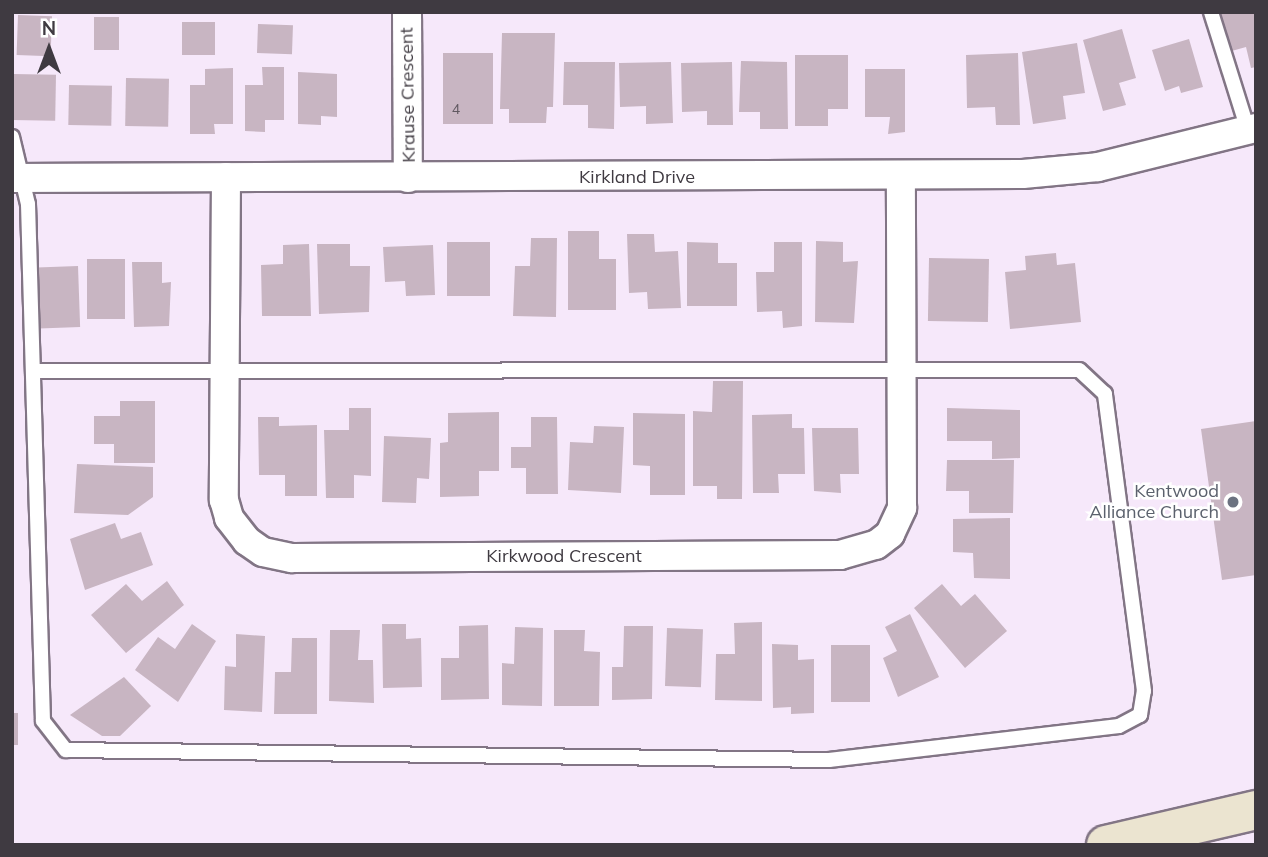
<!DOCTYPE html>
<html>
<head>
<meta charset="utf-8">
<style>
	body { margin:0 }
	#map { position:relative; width:1268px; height:857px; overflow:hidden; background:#f6e8fa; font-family:Mulish,sans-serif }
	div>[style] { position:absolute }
	.building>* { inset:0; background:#c8b5c2; transform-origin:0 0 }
	.roads { filter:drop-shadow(2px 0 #827585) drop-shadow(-2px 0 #827585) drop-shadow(0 2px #827585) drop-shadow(0 -2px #827585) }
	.lane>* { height:14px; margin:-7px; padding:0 7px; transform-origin:7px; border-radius:7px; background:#fff }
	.street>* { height:28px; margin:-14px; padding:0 14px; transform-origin:14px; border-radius:14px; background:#fff }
	.secondary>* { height:38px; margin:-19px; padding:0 19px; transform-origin:19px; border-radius:19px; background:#ebe4d0 }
	.dots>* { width:19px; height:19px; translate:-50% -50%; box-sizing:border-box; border:4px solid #fff; border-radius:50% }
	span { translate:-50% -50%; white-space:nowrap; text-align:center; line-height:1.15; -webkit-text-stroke:5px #fff; paint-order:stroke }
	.number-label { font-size:14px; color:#615961 }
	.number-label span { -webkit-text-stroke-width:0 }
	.street-label { font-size:18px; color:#3f3a41 }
	.worship-label { font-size:18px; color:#5b616d }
	.right { translate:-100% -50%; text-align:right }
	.frame { position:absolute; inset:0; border:14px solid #3f3a41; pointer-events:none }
	.north { position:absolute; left:14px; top:14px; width:70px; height:70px; -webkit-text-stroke:5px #fff; paint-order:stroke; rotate:0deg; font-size:19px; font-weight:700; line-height:28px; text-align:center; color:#3f3a41 }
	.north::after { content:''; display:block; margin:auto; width:24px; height:32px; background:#3f3a41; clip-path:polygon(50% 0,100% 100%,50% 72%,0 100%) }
</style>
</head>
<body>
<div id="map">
	<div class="building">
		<div style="clip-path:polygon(1218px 12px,1256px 12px,1256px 67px,1251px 68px,1246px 47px,1228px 52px)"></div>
		<div style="left:18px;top:15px;width:34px;height:40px;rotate:2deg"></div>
		<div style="left:94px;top:17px;width:25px;height:33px"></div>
		<div style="left:182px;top:22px;width:33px;height:33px"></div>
		<div style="left:258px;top:24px;width:35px;height:29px;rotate:2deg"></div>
		<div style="clip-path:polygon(1122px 29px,1136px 78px,1119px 83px,1126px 105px,1103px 111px,1083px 40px)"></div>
		<div style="clip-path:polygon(502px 33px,555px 33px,553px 107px,547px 107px,546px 123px,509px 123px,509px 109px,500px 109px)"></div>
		<div style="clip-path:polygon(1189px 39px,1203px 87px,1181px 93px,1179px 86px,1165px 91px,1152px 50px)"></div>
		<div style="clip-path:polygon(1077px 43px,1085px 93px,1063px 96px,1066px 119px,1033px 124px,1022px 52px)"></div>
		<div style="left:443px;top:53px;width:50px;height:71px"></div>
		<div style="clip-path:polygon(1018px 53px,1020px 125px,996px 125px,995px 107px,967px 108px,966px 55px)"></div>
		<div style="clip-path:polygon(795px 55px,848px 55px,848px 109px,828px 109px,828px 126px,795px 126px)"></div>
		<div style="clip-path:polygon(741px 61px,787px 62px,788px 129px,760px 129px,760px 112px,739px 112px)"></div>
		<div style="clip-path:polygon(564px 62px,615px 62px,614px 129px,588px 128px,588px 105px,563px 105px)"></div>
		<div style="clip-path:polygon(671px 62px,673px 123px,646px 124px,646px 106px,620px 107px,619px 63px)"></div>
		<div style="clip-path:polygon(732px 62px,733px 125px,707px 125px,707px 111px,682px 112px,681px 63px)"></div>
		<div style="clip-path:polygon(262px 67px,284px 67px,284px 120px,265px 120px,265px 132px,245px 131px,245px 85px,263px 85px)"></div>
		<div style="clip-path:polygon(233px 68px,233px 124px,214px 124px,215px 134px,190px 134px,190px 85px,205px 85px,205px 69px)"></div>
		<div style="clip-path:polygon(865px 69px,905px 69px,905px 132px,888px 134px,890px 117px,865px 117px)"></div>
		<div style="clip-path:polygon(298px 72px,337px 74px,337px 117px,321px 116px,321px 125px,298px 124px)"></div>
		<div style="left:13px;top:74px;width:43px;height:46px;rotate:1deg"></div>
		<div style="left:126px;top:78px;width:43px;height:48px;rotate:1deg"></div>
		<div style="left:69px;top:85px;width:43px;height:40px;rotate:1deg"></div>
		<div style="clip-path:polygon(568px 231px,599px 231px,599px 259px,616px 259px,616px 310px,568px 310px)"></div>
		<div style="clip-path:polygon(627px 234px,654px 234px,655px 252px,678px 251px,681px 308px,648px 309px,647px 292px,629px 293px)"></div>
		<div style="clip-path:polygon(531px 238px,557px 238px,556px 317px,513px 316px,515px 266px,530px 266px)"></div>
		<div style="clip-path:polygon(816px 241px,843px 242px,843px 262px,858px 261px,854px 323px,815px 322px)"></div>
		<div style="left:447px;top:242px;width:43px;height:54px"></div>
		<div style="clip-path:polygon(687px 242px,718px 243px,718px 263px,737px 263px,737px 306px,687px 306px)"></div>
		<div style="clip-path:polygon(774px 242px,802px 242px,802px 326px,783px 328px,782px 311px,757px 312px,756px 272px,774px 272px)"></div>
		<div style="clip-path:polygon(309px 244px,311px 316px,262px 316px,261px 265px,283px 264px,283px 245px)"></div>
		<div style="clip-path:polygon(317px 244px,350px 244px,350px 266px,370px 266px,369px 312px,319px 314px)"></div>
		<div style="clip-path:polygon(433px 245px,435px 295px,406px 296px,405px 281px,385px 282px,383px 247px)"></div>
		<div style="clip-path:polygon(1056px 253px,1057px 265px,1075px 263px,1081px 322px,1010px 329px,1005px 272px,1026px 270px,1025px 256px)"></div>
		<div style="left:87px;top:259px;width:38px;height:60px"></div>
		<div style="left:989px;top:259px;width:63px;height:60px;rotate:91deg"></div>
		<div style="clip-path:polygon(132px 262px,162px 262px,162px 283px,171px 282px,169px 326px,134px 327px)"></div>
		<div style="left:78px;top:266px;width:61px;height:41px;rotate:88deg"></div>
		<div style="clip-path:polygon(713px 381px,743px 381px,742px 499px,717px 499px,717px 486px,693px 486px,693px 411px,712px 412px)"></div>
		<div style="clip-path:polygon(120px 401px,155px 401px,155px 463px,114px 463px,114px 444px,94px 444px,94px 416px,120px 416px)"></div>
		<div style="clip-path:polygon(349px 408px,371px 408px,371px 476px,354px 475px,354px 498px,326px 498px,324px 430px,349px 430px)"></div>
		<div style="clip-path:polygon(947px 408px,1020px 410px,1020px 458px,992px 459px,992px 441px,947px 441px)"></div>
		<div style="clip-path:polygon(499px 412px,499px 471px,479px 471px,479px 496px,440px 497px,440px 443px,448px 442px,448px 413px)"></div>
		<div style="clip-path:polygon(633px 413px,685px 414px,685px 495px,650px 495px,650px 466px,633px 465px)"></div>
		<div style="clip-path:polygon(792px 414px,792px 428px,804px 428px,805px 474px,778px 474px,779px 493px,753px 493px,752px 415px)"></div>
		<div style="clip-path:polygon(258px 417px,279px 417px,279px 426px,317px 425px,317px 496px,285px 496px,285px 475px,259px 475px)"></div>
		<div style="clip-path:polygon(531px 417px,557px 417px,558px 494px,526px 494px,526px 468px,511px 468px,511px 447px,531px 447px)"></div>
		<div style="clip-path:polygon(1256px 421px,1256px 575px,1222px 580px,1201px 429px)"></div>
		<div style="clip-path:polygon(594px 426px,624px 427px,621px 493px,568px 490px,570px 442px,593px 443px)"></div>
		<div style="clip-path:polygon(812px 428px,858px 428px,859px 474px,840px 474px,841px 493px,814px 491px)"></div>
		<div style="clip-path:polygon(384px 436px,431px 438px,429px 479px,417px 478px,416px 503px,382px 502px)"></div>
		<div style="clip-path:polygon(947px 460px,1014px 460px,1013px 513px,969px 513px,969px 491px,946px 491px)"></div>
		<div style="clip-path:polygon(77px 464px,153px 467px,153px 497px,128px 515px,74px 513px)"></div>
		<div style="clip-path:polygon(1010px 518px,1010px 579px,974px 578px,973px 553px,953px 552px,953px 519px)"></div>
		<div style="clip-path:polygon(115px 523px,121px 539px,141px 532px,153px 565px,85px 590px,70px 539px)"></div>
		<div style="clip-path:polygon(167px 581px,184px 605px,126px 653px,91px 615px,126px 584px,142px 601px)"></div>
		<div style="clip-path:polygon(942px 584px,961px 606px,975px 594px,1007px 631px,965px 668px,914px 608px)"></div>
		<div style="clip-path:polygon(910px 614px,939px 677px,898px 697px,883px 658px,897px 651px,885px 627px)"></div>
		<div style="clip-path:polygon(762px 622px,762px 701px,715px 700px,716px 654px,735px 654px,734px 623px)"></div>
		<div style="clip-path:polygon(192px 624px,216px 641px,178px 702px,135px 670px,158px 637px,175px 649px)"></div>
		<div style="clip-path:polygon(382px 624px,406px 624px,406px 639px,421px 638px,422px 687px,383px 688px)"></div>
		<div style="clip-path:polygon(488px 625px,489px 699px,441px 700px,441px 658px,459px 658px,459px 626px)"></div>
		<div style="clip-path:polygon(624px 626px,653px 626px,652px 699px,612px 700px,612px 667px,623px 667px)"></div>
		<div style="clip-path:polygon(515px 627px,543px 628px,542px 706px,502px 705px,502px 663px,514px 664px)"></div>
		<div style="left:667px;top:628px;width:36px;height:58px;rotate:2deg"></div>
		<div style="clip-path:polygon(330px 630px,360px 630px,358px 660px,373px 660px,374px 703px,329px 701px)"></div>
		<div style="clip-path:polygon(554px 630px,585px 630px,584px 651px,600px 652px,599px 706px,554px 706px)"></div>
		<div style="clip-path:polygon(236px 634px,265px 636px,262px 712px,224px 710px,225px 666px,236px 667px)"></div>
		<div style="clip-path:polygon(292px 638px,317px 638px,317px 714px,274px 714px,275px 672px,291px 672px)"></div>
		<div style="clip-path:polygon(772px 644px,798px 645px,798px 660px,814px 659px,814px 713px,791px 714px,791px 707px,773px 708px)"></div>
		<div style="left:831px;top:645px;width:39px;height:57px"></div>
		<div style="clip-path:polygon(124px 677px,151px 706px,120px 736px,102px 736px,70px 715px)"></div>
		<div style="left:12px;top:713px;width:6px;height:32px"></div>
	</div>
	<div class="roads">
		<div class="lane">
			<div style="left:1211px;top:12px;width:124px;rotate:72.6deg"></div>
			<div style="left:12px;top:137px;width:69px;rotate:76.6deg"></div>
			<div style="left:28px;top:204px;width:517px;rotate:88.34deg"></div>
			<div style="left:43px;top:721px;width:37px;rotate:52deg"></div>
			<div style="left:66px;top:750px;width:763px;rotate:0.75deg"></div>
			<div style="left:829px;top:760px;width:292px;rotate:-6.7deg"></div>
			<div style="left:1119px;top:726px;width:24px;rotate:-28deg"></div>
			<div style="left:1140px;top:715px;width:24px;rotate:-81deg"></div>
			<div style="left:1144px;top:691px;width:300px;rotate:-97.5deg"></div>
			<div style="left:1105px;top:394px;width:35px;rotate:-137deg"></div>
			<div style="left:1079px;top:370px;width:1045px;rotate:179.95deg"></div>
		</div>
		<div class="street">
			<div style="left:407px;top:12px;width:166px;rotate:89.7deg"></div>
			<div style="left:226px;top:177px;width:323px;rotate:90.4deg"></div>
			<div style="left:224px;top:500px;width:19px;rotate:74deg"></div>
			<div style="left:229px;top:518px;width:29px;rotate:52deg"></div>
			<div style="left:247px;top:541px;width:19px;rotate:35deg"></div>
			<div style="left:263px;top:552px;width:30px;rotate:12deg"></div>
			<div style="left:292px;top:558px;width:548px;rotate:-0.31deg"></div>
			<div style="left:840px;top:555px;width:37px;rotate:-16deg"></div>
			<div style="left:876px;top:545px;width:18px;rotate:-38deg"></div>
			<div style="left:890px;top:534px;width:29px;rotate:-65deg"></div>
			<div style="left:902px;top:508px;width:332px;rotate:-90.2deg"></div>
			<div style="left:12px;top:178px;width:1011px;rotate:-0.23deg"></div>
			<div style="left:1023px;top:174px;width:75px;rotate:-5.3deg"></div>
			<div style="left:1098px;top:167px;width:163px;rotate:-13.9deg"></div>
		</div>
		<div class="secondary">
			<div style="left:1106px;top:845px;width:154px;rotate:-13.1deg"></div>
		</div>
	</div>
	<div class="dots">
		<div style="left:1233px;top:502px;background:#6b7280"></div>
	</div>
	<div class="number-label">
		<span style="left:456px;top:109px">4</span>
	</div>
	<div class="street-label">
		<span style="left:408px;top:95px;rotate:-91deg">Krause Crescent</span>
		<span style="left:637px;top:177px">Kirkland Drive</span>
		<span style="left:564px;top:556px">Kirkwood Crescent</span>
	</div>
	<div class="worship-label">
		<span class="right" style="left:1219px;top:502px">Kentwood<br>Alliance Church</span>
	</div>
	<div class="frame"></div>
	<div class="north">N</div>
</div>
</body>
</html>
